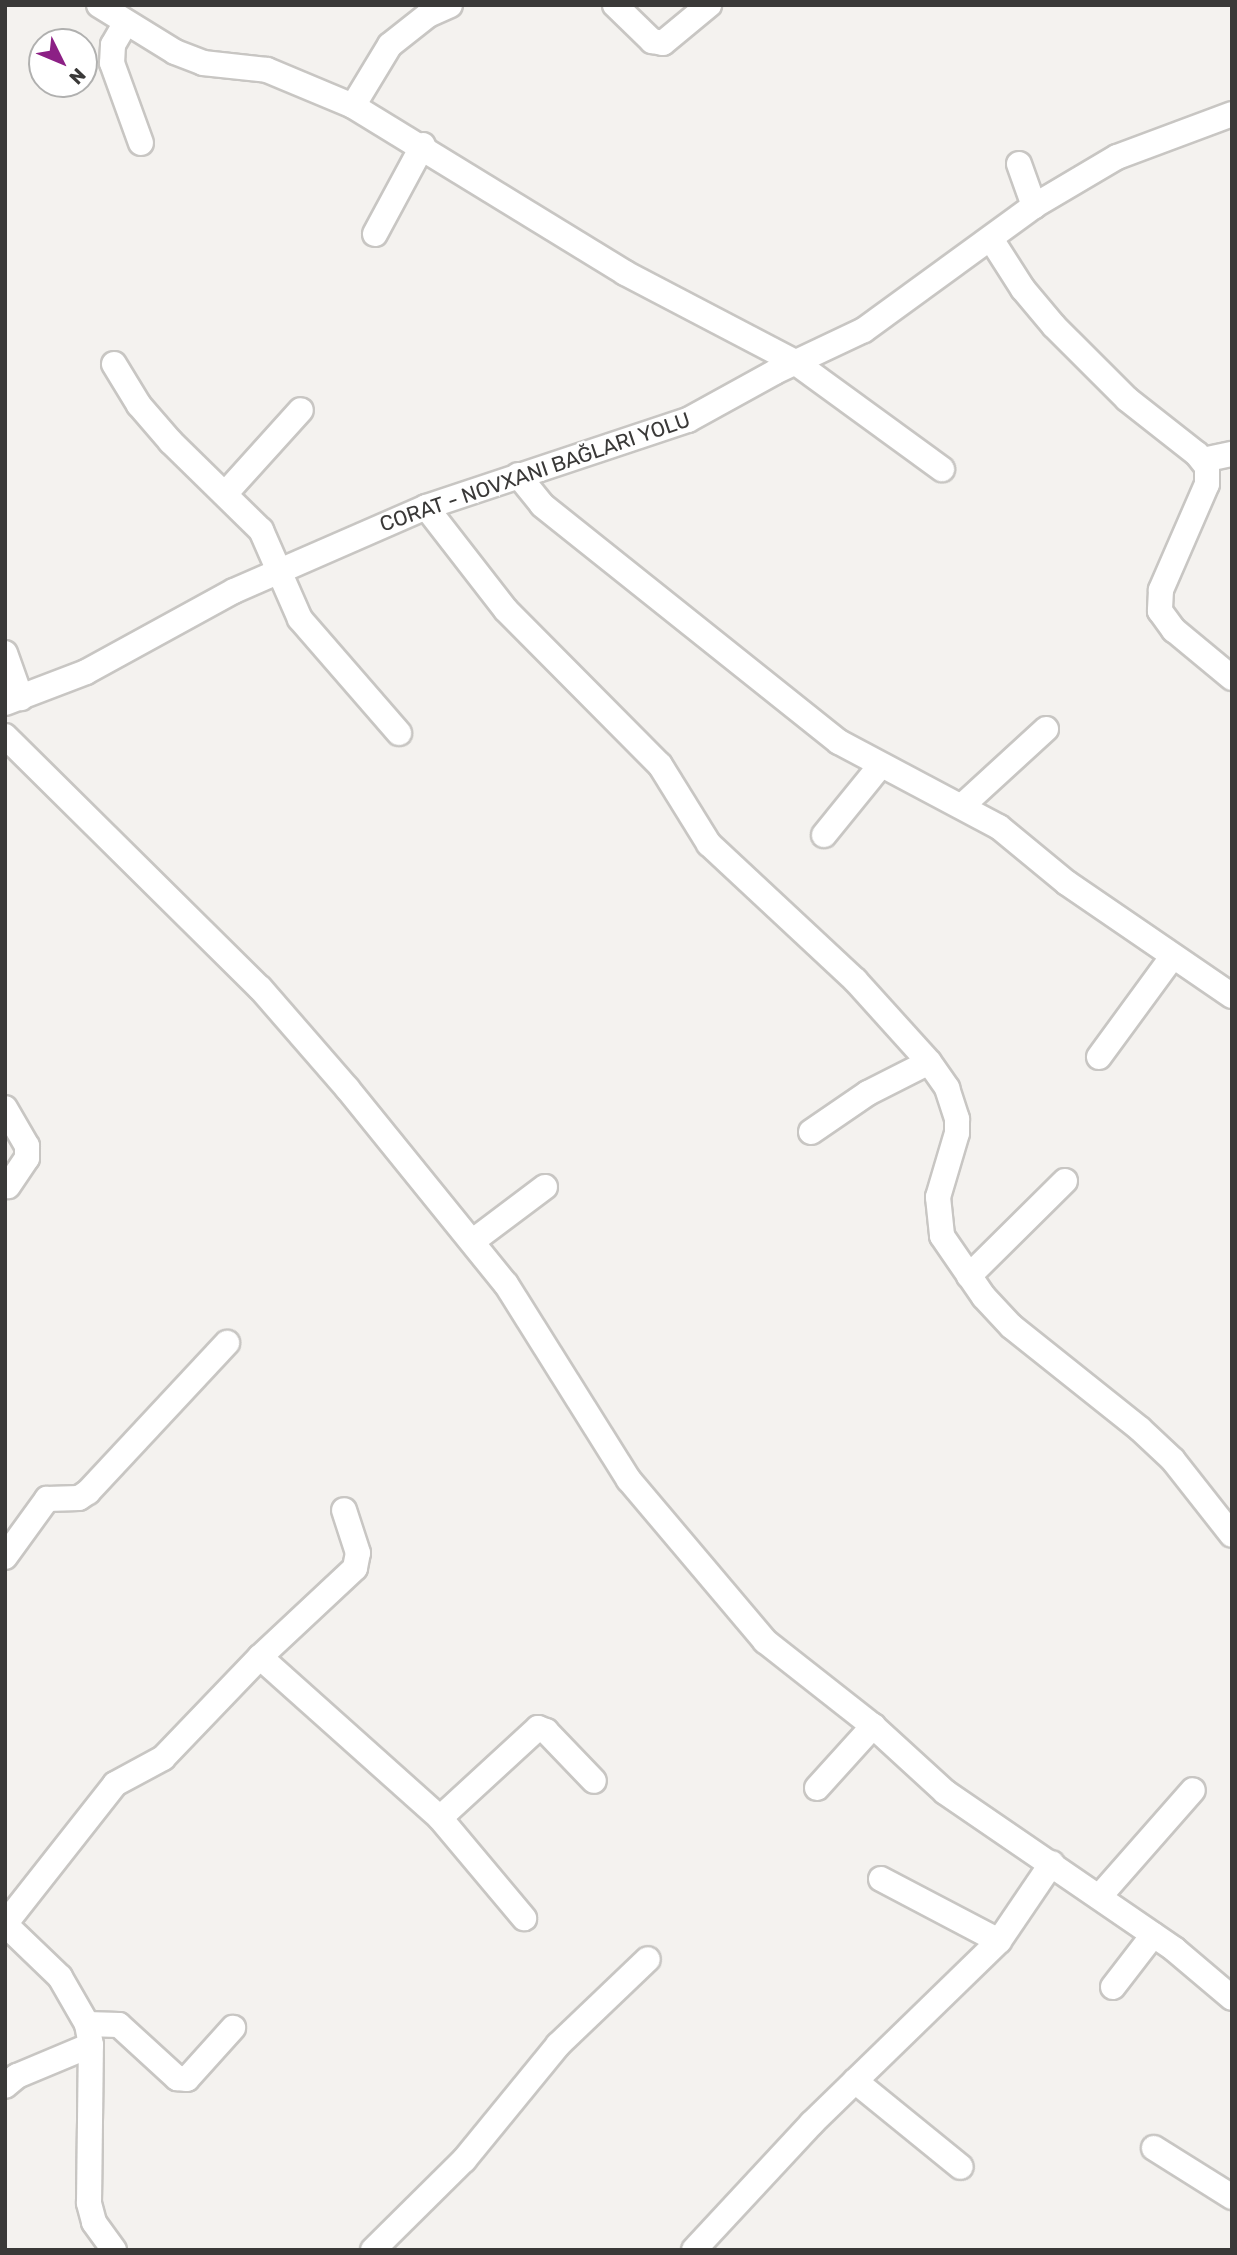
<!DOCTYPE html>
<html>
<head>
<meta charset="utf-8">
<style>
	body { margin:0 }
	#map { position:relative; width:1237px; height:2255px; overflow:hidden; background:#f4f2ef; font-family:Rubik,sans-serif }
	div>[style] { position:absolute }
	.roads { filter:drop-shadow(2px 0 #c8c6c3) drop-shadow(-2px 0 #c8c6c3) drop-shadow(0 2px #c8c6c3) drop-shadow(0 -2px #c8c6c3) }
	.minor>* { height:24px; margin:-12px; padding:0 12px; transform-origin:12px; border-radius:12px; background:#fff }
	span { translate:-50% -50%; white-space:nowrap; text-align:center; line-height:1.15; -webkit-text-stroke:5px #fff; paint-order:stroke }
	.street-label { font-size:21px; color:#3a3938 }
	.frame { position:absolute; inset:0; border:7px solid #3a3938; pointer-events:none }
	.north { position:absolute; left:28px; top:28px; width:70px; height:70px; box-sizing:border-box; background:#fff; border:2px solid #b0b0af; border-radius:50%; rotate:133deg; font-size:19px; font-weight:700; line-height:28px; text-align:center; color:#3a3938 }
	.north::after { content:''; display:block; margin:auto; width:24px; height:32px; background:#8c2085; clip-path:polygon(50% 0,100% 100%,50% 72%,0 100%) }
</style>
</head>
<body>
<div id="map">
	<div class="roads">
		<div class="minor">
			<div style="left:99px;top:5px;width:89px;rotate:31.7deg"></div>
			<div style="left:175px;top:52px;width:30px;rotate:21deg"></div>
			<div style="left:203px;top:63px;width:64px;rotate:6.2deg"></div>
			<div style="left:267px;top:70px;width:93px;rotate:22.7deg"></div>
			<div style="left:353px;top:106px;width:319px;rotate:31.5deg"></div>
			<div style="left:625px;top:273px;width:192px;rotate:27.6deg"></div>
			<div style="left:795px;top:362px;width:182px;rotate:36.1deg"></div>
			<div style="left:615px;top:5px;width:52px;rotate:44.2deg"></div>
			<div style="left:652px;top:41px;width:11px;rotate:10deg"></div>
			<div style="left:663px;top:43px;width:60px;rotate:-39.6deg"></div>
			<div style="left:125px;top:24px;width:24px;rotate:120deg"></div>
			<div style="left:113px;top:45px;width:18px;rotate:93deg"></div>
			<div style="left:112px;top:63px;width:85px;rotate:70.1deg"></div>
			<div style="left:353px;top:106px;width:71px;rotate:-58.8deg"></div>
			<div style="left:390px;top:45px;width:48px;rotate:-38.3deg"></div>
			<div style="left:428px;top:15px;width:24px;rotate:-24deg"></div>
			<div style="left:1019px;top:164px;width:45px;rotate:70.3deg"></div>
			<div style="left:375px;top:234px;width:101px;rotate:-61.7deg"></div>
			<div style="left:991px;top:239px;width:59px;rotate:57.4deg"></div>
			<div style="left:1023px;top:289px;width:48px;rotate:50deg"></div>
			<div style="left:1054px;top:326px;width:103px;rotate:45deg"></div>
			<div style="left:1127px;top:399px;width:89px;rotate:38.2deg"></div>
			<div style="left:1197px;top:454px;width:16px;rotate:52deg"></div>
			<div style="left:1207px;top:467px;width:17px;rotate:90deg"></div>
			<div style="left:1207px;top:484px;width:116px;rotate:113.5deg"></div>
			<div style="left:1161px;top:590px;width:21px;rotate:93deg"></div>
			<div style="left:1160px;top:611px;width:24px;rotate:54deg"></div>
			<div style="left:1174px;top:630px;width:75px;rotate:39.6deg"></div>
			<div style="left:114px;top:364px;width:48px;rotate:58.6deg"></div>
			<div style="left:139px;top:405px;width:49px;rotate:49.1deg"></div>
			<div style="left:171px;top:442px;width:126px;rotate:44.4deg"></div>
			<div style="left:261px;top:530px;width:97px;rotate:66.3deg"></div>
			<div style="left:300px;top:619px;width:151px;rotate:49deg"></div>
			<div style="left:1203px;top:460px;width:30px;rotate:-12deg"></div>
			<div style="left:518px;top:475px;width:38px;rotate:51deg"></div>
			<div style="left:542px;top:505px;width:380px;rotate:38.6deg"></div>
			<div style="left:839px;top:742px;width:181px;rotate:28deg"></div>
			<div style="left:999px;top:827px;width:88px;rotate:39.5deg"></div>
			<div style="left:1067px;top:883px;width:200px;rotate:34.4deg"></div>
			<div style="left:225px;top:494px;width:113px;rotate:-47.9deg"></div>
			<div style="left:426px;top:507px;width:130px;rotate:52.2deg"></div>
			<div style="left:506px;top:610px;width:218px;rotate:45.2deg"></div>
			<div style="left:660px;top:765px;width:93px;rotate:58.2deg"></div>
			<div style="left:709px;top:844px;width:200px;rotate:43deg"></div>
			<div style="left:855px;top:980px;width:110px;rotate:47.9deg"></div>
			<div style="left:929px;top:1062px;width:32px;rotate:55deg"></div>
			<div style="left:947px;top:1088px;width:33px;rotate:72deg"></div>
			<div style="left:957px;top:1119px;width:14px;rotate:90deg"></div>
			<div style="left:957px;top:1133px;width:67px;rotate:106.5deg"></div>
			<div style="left:938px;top:1197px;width:39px;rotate:84deg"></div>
			<div style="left:942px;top:1236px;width:74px;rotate:55.5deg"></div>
			<div style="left:984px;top:1297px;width:40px;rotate:47deg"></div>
			<div style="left:1011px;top:1326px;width:165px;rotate:38.6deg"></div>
			<div style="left:1140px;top:1429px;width:45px;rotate:43.2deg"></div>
			<div style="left:1173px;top:1460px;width:95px;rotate:51.8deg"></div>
			<div style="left:5px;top:653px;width:48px;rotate:70.4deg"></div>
			<div style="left:5px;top:703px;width:87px;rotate:-20.9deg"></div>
			<div style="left:86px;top:672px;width:169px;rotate:-28.7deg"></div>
			<div style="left:234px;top:591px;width:210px;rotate:-23.6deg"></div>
			<div style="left:426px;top:507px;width:276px;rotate:-18.4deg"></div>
			<div style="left:688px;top:420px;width:99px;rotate:-28.9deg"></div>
			<div style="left:775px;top:372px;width:98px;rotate:-25.3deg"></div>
			<div style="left:864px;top:330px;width:210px;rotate:-36.1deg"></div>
			<div style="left:1034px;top:206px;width:96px;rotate:-30.6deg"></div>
			<div style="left:1117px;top:157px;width:123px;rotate:-20.5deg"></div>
			<div style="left:5px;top:736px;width:359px;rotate:44.7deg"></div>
			<div style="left:260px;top:988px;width:133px;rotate:49deg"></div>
			<div style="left:347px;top:1088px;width:252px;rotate:51deg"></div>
			<div style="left:506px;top:1284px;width:231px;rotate:57.9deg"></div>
			<div style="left:629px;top:1480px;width:211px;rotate:49.8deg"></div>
			<div style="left:765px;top:1641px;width:137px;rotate:38.2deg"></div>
			<div style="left:873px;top:1726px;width:98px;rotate:42.5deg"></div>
			<div style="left:945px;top:1792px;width:278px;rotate:34.4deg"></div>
			<div style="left:1174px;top:1949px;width:76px;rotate:40.2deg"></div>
			<div style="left:962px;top:806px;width:114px;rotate:-42.5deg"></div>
			<div style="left:824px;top:835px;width:89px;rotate:-50.9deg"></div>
			<div style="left:1099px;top:1057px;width:125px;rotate:-53.8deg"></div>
			<div style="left:5px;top:1108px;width:44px;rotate:59.9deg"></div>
			<div style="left:27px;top:1146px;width:12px;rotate:90deg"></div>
			<div style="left:27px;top:1158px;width:34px;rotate:124deg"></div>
			<div style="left:811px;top:1132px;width:69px;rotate:-34.4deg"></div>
			<div style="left:868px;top:1093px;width:68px;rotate:-26.9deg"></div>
			<div style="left:473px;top:1241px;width:90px;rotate:-36.9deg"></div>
			<div style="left:969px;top:1276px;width:135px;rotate:-44.7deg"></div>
			<div style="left:5px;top:1557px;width:72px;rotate:-54.1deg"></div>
			<div style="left:47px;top:1499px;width:32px;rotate:-2deg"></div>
			<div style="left:79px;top:1498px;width:11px;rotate:-34deg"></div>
			<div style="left:88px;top:1492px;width:204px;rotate:-47deg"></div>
			<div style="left:260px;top:1657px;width:241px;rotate:41.8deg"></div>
			<div style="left:440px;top:1818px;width:131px;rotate:50deg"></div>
			<div style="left:817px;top:1788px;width:84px;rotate:-47.9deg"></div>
			<div style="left:440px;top:1818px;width:133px;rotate:-42.6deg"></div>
			<div style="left:538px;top:1728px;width:9px;rotate:21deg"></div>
			<div style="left:546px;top:1731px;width:69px;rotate:46.2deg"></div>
			<div style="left:881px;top:1879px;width:133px;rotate:27.7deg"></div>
			<div style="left:1099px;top:1897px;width:142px;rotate:-48.7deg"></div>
			<div style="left:1113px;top:1987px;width:66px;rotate:-52.4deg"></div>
			<div style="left:87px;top:2024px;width:32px;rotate:2deg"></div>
			<div style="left:119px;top:2025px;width:79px;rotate:42.4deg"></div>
			<div style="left:177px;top:2078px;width:10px;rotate:6deg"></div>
			<div style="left:187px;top:2079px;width:69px;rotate:-48deg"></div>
			<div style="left:855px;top:2081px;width:136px;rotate:39.1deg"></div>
			<div style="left:5px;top:2086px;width:16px;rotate:-40deg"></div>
			<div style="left:17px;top:2076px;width:80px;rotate:-22.7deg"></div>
			<div style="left:1154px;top:2148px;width:92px;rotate:32.1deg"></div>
			<div style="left:114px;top:2250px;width:34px;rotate:-126deg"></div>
			<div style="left:94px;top:2222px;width:20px;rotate:-105deg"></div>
			<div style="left:89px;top:2203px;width:158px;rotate:-89.3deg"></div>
			<div style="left:91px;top:2045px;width:21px;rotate:-101deg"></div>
			<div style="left:87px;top:2024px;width:54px;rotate:-119.9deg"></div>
			<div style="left:60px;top:1977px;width:76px;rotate:-136.1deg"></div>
			<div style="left:5px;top:1924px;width:178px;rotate:-51.8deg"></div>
			<div style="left:115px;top:1784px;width:55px;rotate:-28.4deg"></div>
			<div style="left:163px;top:1758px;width:140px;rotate:-46.2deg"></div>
			<div style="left:260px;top:1657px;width:130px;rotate:-43.1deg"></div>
			<div style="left:355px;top:1568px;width:15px;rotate:-79deg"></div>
			<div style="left:358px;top:1553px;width:45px;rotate:-108deg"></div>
			<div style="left:373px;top:2250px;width:128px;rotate:-44.7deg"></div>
			<div style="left:464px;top:2160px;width:149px;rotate:-50.7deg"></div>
			<div style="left:558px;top:2045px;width:124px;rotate:-43.7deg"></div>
			<div style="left:694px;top:2250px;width:173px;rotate:-47.1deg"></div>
			<div style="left:812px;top:2123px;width:261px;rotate:-44.2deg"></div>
			<div style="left:999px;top:1941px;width:94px;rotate:-55.8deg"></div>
		</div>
	</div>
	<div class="street-label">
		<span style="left:535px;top:472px;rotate:-19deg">CORAT - NOVXANI BAĞLARI YOLU</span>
	</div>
	<div class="frame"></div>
	<div class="north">N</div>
</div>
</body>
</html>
